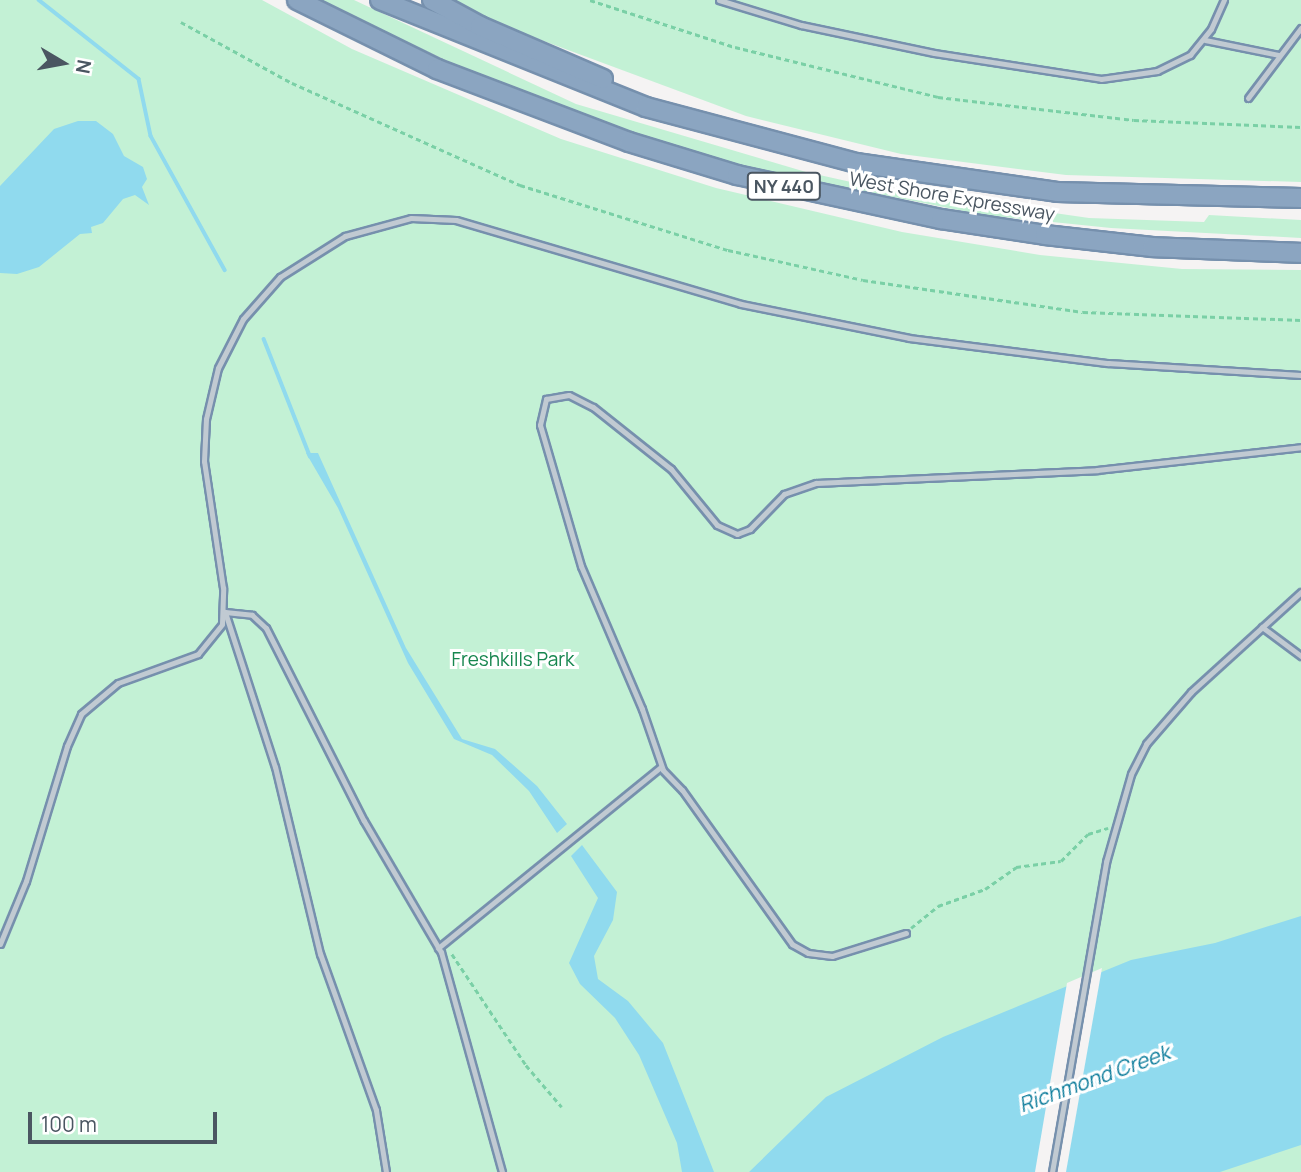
<!DOCTYPE html>
<html>
<head>
<meta charset="utf-8">
<style>
	body { margin:0 }
	#map { position:relative; width:1301px; height:1172px; overflow:hidden; background:#f5f3f3; font-family:Manrope,sans-serif }
	div>[style] { position:absolute }
	.green>* { inset:0; background:#c3f1d5 }
	.water>* { inset:0; background:#90daee }
	.pier>* { inset:0; background:#f5f3f3 }
	.stream>* { height:3.5px; margin:-1.75px; padding:0 1.75px; transform-origin:1.75px; border-radius:1.75px; background:#90daee }
	.path>* { height:2.5px; margin-top:-1.25px; transform-origin:0; background:repeating-linear-gradient(90deg,#7ad0a6 0 5px,transparent 0 8.5px) }
	.roads { filter:drop-shadow(2px 0 #7690ad) drop-shadow(-2px 0 #7690ad) drop-shadow(0 2px #7690ad) drop-shadow(0 -2px #7690ad) }
	.service>* { height:5px; margin:-2.5px; padding:0 2.5px; transform-origin:2.5px; border-radius:2.5px; background:#c1cad2 }
	.motorway>* { height:18px; margin:-9px; padding:0 9px; transform-origin:9px; border-radius:9px; background:#8ba5c1 }
	span { translate:-50% -50%; white-space:nowrap; text-align:center; line-height:1.15; -webkit-text-stroke:6px #fff; paint-order:stroke }
	.shield-label span { padding:2px 5px; background:#fff; border:2px solid; border-radius:5px; -webkit-text-stroke-width:0 }
	.shield-label { font-size:18px; color:#4a5661; font-weight:700 }
	.street-label { font-size:19px; color:#4a5661 }
	.park-label { font-size:19px; color:#17864f }
	.water-label { font-size:21px; color:#0c7c9b; font-style:italic }
	.north { position:absolute; left:28px; top:28px; width:70px; height:70px; -webkit-text-stroke:5px #fff; paint-order:stroke; rotate:100deg; font-size:19px; font-weight:700; line-height:28px; text-align:center; color:#4a5661 }
	.north::after { content:''; display:block; margin:auto; width:24px; height:32px; background:#4a5661; clip-path:polygon(50% 0,100% 100%,50% 72%,0 100%) }
	.scale { position:absolute; left:28px; top:1112px; width:189px; height:32px; box-sizing:border-box; border:4px solid #4a5661; border-top:0; padding-left:9px; font-size:21px; line-height:24px; white-space:nowrap; color:#4a5661; -webkit-text-stroke:5px #fff; paint-order:stroke }
</style>
</head>
<body>
<div id="map">
	<div class="green">
		<div style="clip-path:polygon(0 0,262px 0,352px 49px,561px 139px,716px 188px,902px 232px,1040px 255px,1182px 269px,1301px 270px,1301px 1172px,0 1172px)"></div>
		<div style="clip-path:polygon(317px 0,354px 0,576px 104px,806px 172px,878px 188px,1089px 218px,1204px 222px,1209px 215px,1301px 220px,1301px 238px,1111px 228px,983px 215px,739px 166px,520px 95px)"></div>
		<div style="clip-path:polygon(454px 0,1301px 0,1301px 182px,1066px 175px,901px 154px,746px 116px,479px 17px)"></div>
	</div>
	<div class="water">
		<div style="clip-path:polygon(78px 121px,96px 121px,113px 134px,124px 156px,143px 167px,147px 179px,142px 187px,149px 205px,135px 195px,123px 199px,103px 223px,91px 227px,92px 233px,80px 234px,39px 267px,17px 274px,0 273px,0 186px,54px 129px)"></div>
		<div style="clip-path:polygon(306px 453px,318px 453px,406px 648px,462px 739px,495px 749px,537px 786px,567px 824px,557px 833px,529px 791px,492px 755px,454px 739px,408px 663px,338px 508px)"></div>
		<div style="clip-path:polygon(582px 845px,617px 892px,613px 920px,594px 956px,598px 979px,628px 1001px,663px 1043px,714px 1172px,682px 1172px,677px 1143px,639px 1055px,615px 1018px,580px 984px,569px 963px,598px 898px,571px 856px)"></div>
		<div style="clip-path:polygon(1301px 916px,1301px 1145px,1220px 1172px,749px 1172px,826px 1097px,943px 1037px,1131px 960px,1215px 943px)"></div>
	</div>
	<div class="pier">
		<div style="clip-path:polygon(1102px 968px,1066px 1172px,1035px 1172px,1067px 983px)"></div>
	</div>
	<div class="stream">
		<div style="left:39px;top:0;width:127px;rotate:38.3deg"></div>
		<div style="left:139px;top:79px;width:58px;rotate:78.1deg"></div>
		<div style="left:151px;top:136px;width:153px;rotate:61.1deg"></div>
		<div style="left:264px;top:339px;width:126px;rotate:68.5deg"></div>
	</div>
	<div class="path">
		<div style="left:590px;top:0;width:152px;rotate:18deg"></div>
		<div style="left:735px;top:47px;width:209px;rotate:13.8deg"></div>
		<div style="left:938px;top:97px;width:197px;rotate:6.7deg"></div>
		<div style="left:1134px;top:120px;width:167px;rotate:2.4deg"></div>
		<div style="left:181px;top:22px;width:127px;rotate:28.8deg"></div>
		<div style="left:292px;top:83px;width:250px;rotate:24.1deg"></div>
		<div style="left:520px;top:185px;width:218px;rotate:17.4deg"></div>
		<div style="left:728px;top:250px;width:138px;rotate:12.5deg"></div>
		<div style="left:863px;top:280px;width:222px;rotate:8.3deg"></div>
		<div style="left:1083px;top:312px;width:218px;rotate:2.1deg"></div>
		<div style="left:911px;top:928px;width:35px;rotate:-39deg"></div>
		<div style="left:938px;top:906px;width:50px;rotate:-19.9deg"></div>
		<div style="left:985px;top:889px;width:38px;rotate:-35deg"></div>
		<div style="left:1016px;top:867px;width:45px;rotate:-7.6deg"></div>
		<div style="left:1061px;top:861px;width:38px;rotate:-45deg"></div>
		<div style="left:1088px;top:834px;width:21px;rotate:-17deg"></div>
		<div style="left:452px;top:954px;width:133px;rotate:56.3deg"></div>
		<div style="left:526px;top:1065px;width:55px;rotate:49.4deg"></div>
	</div>
	<div class="roads">
		<div class="service">
			<div style="left:719px;top:0;width:86px;rotate:17deg"></div>
			<div style="left:801px;top:25px;width:136px;rotate:11.9deg"></div>
			<div style="left:934px;top:53px;width:169px;rotate:8.8deg"></div>
			<div style="left:1101px;top:79px;width:57px;rotate:-8.1deg"></div>
			<div style="left:1157px;top:71px;width:37px;rotate:-26deg"></div>
			<div style="left:1190px;top:55px;width:33px;rotate:-51deg"></div>
			<div style="left:1211px;top:29px;width:32px;rotate:-66deg"></div>
			<div style="left:1205px;top:40px;width:76px;rotate:11.5deg"></div>
			<div style="left:1248px;top:98px;width:88px;rotate:-52.9deg"></div>
			<div style="left:1262px;top:627px;width:49px;rotate:36.6deg"></div>
			<div style="left:906px;top:933px;width:77px;rotate:162.7deg"></div>
			<div style="left:832px;top:956px;width:24px;rotate:-173deg"></div>
			<div style="left:808px;top:953px;width:18px;rotate:-151deg"></div>
			<div style="left:792px;top:944px;width:189px;rotate:-125.5deg"></div>
			<div style="left:682px;top:790px;width:28px;rotate:-134deg"></div>
			<div style="left:663px;top:770px;width:65px;rotate:-109deg"></div>
			<div style="left:642px;top:709px;width:155px;rotate:-113.1deg"></div>
			<div style="left:581px;top:566px;width:147px;rotate:-106.2deg"></div>
			<div style="left:540px;top:425px;width:27px;rotate:-77deg"></div>
			<div style="left:546px;top:399px;width:23px;rotate:-10deg"></div>
			<div style="left:569px;top:395px;width:27px;rotate:27deg"></div>
			<div style="left:593px;top:407px;width:100px;rotate:38.5deg"></div>
			<div style="left:671px;top:469px;width:72px;rotate:50.6deg"></div>
			<div style="left:717px;top:525px;width:22px;rotate:24deg"></div>
			<div style="left:737px;top:534px;width:14px;rotate:-21deg"></div>
			<div style="left:750px;top:529px;width:49px;rotate:-45.8deg"></div>
			<div style="left:784px;top:494px;width:34px;rotate:-19deg"></div>
			<div style="left:816px;top:483px;width:281px;rotate:-2.6deg"></div>
			<div style="left:1097px;top:470px;width:205px;rotate:-6.4deg"></div>
			<div style="left:0;top:944px;width:68px;rotate:-67.6deg"></div>
			<div style="left:26px;top:881px;width:141px;rotate:-73.1deg"></div>
			<div style="left:67px;top:746px;width:35px;rotate:-66deg"></div>
			<div style="left:81px;top:714px;width:48px;rotate:-40deg"></div>
			<div style="left:118px;top:683px;width:85px;rotate:-19.9deg"></div>
			<div style="left:198px;top:654px;width:38px;rotate:-51deg"></div>
			<div style="left:222px;top:624px;width:36px;rotate:-88deg"></div>
			<div style="left:223px;top:588px;width:128px;rotate:-98.5deg"></div>
			<div style="left:204px;top:461px;width:42px;rotate:-87.3deg"></div>
			<div style="left:206px;top:419px;width:52px;rotate:-76.8deg"></div>
			<div style="left:218px;top:368px;width:55px;rotate:-63deg"></div>
			<div style="left:243px;top:319px;width:56px;rotate:-48.6deg"></div>
			<div style="left:280px;top:277px;width:77px;rotate:-32.2deg"></div>
			<div style="left:345px;top:236px;width:68px;rotate:-15.3deg"></div>
			<div style="left:411px;top:218px;width:45px;rotate:2.5deg"></div>
			<div style="left:456px;top:220px;width:297px;rotate:16.4deg"></div>
			<div style="left:741px;top:304px;width:171px;rotate:11.4deg"></div>
			<div style="left:909px;top:338px;width:201px;rotate:7.2deg"></div>
			<div style="left:1108px;top:363px;width:193px;rotate:3.6deg"></div>
			<div style="left:438px;top:948px;width:287px;rotate:-39.1deg"></div>
			<div style="left:386px;top:1172px;width:63px;rotate:-99.2deg"></div>
			<div style="left:376px;top:1110px;width:166px;rotate:-109.7deg"></div>
			<div style="left:320px;top:954px;width:192px;rotate:-103.5deg"></div>
			<div style="left:275px;top:767px;width:163px;rotate:-107.9deg"></div>
			<div style="left:225px;top:612px;width:27px;rotate:6deg"></div>
			<div style="left:252px;top:615px;width:19px;rotate:43deg"></div>
			<div style="left:266px;top:628px;width:216px;rotate:63.1deg"></div>
			<div style="left:364px;top:821px;width:152px;rotate:59.6deg"></div>
			<div style="left:441px;top:952px;width:228px;rotate:74.5deg"></div>
			<div style="left:1052px;top:1172px;width:315px;rotate:-80.1deg"></div>
			<div style="left:1106px;top:862px;width:91px;rotate:-74.1deg"></div>
			<div style="left:1131px;top:774px;width:34px;rotate:-63deg"></div>
			<div style="left:1146px;top:744px;width:69px;rotate:-49.1deg"></div>
			<div style="left:1191px;top:692px;width:149px;rotate:-42.3deg"></div>
		</div>
		<div class="motorway">
			<div style="left:297px;top:0;width:156px;rotate:26.2deg"></div>
			<div style="left:437px;top:69px;width:205px;rotate:20.8deg"></div>
			<div style="left:629px;top:142px;width:113px;rotate:17deg"></div>
			<div style="left:737px;top:175px;width:209px;rotate:12.2deg"></div>
			<div style="left:941px;top:219px;width:105px;rotate:8.7deg"></div>
			<div style="left:1045px;top:235px;width:108px;rotate:6.4deg"></div>
			<div style="left:1152px;top:247px;width:149px;rotate:2.3deg"></div>
			<div style="left:380px;top:0;width:287px;rotate:21.9deg"></div>
			<div style="left:646px;top:107px;width:217px;rotate:14.9deg"></div>
			<div style="left:856px;top:163px;width:203px;rotate:8.2deg"></div>
			<div style="left:1057px;top:192px;width:244px;rotate:1.4deg"></div>
			<div style="left:432px;top:0;width:55px;rotate:28.4deg"></div>
			<div style="left:480px;top:26px;width:134px;rotate:23.3deg"></div>
		</div>
	</div>
	<div class="shield-label">
		<span style="left:784px;top:186px">NY 440</span>
	</div>
	<div class="street-label">
		<span style="left:952px;top:197px;rotate:10deg">West Shore Expressway</span>
	</div>
	<div class="park-label">
		<span style="left:513px;top:660px">Freshkills Park</span>
	</div>
	<div class="water-label">
		<span style="left:1094px;top:1078px;rotate:-20deg">Richmond Creek</span>
	</div>
	<div class="north">N</div>
	<div class="scale">100 m</div>
</div>
</body>
</html>
